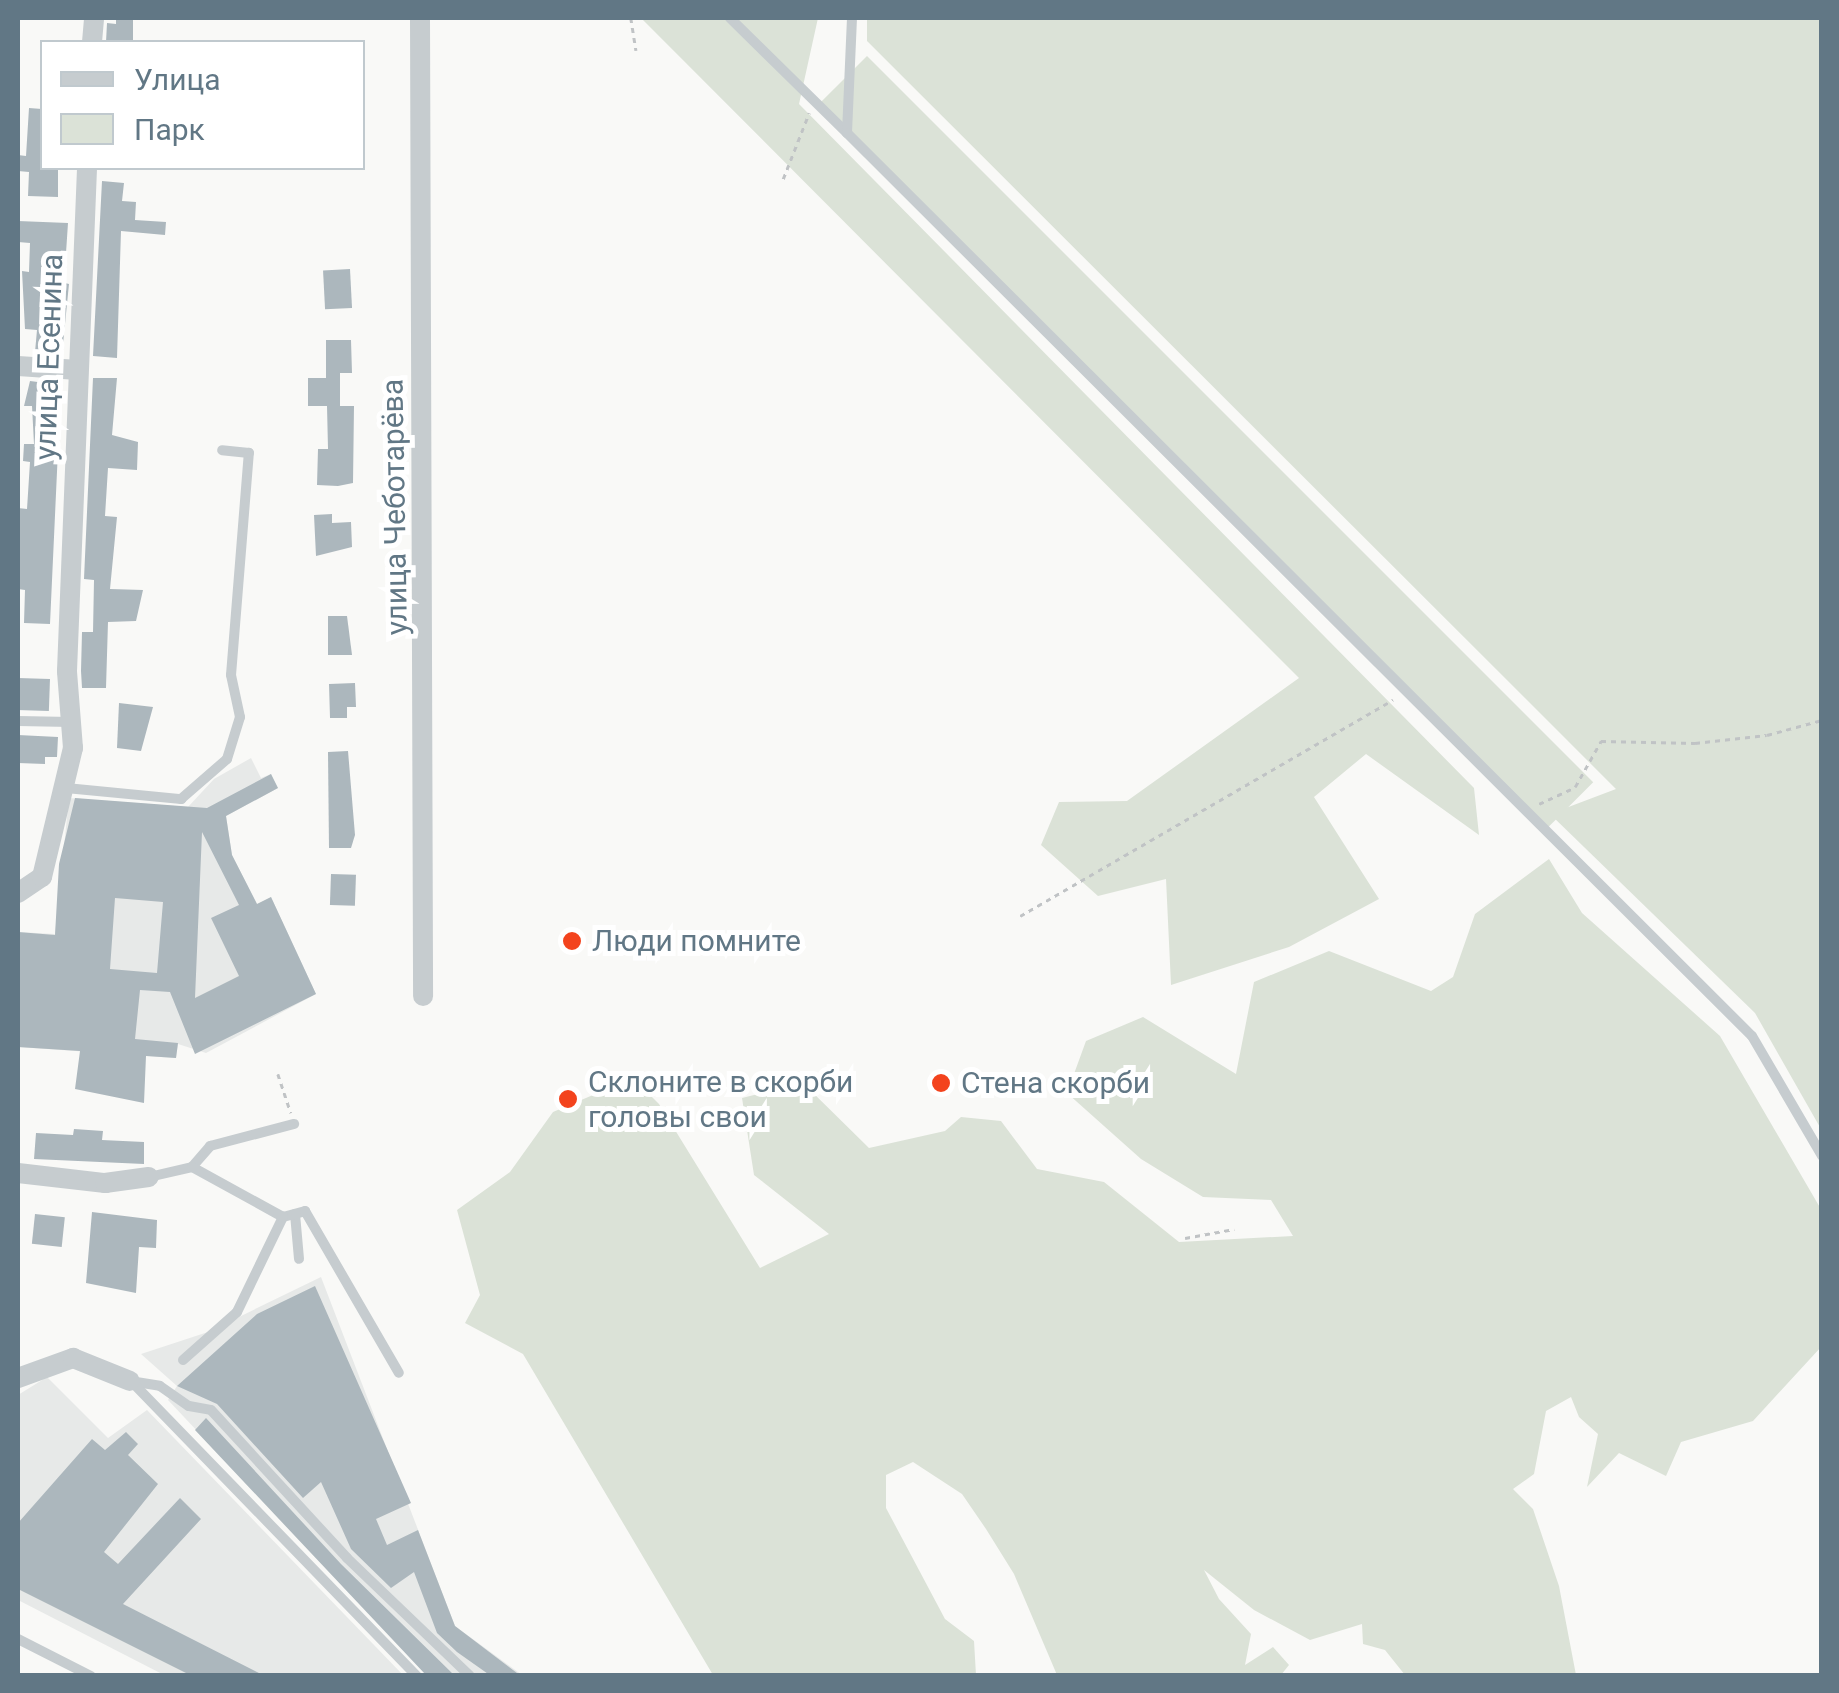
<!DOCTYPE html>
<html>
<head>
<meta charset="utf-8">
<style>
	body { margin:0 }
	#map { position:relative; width:1839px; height:1693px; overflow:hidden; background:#f9f9f7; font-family:Roboto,sans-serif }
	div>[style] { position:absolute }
	.built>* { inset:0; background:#e7e9e8 }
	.green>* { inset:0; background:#dbe2d7; transform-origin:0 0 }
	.building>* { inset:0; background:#acb7bd; transform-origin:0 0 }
	.path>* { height:2.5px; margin-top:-1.25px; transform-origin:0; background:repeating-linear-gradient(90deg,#c0c3c5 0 5px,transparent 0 10px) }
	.service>* { height:10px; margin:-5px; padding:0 5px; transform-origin:5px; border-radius:5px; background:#c6cccf }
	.minor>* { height:20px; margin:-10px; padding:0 10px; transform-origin:10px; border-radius:10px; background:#c6cccf }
	.dots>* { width:28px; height:28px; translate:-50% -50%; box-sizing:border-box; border:5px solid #fff; border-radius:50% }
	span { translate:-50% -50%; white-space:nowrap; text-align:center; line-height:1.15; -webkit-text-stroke:10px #fff; paint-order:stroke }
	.street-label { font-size:30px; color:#617785 }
	.poi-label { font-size:30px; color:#617785 }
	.left { translate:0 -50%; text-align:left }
	.frame { position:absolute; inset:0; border:20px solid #617785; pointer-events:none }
	.legend { position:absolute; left:40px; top:40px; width:325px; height:130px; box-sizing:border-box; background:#fff; border:2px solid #c0c9ce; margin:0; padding:12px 18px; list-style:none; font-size:30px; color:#617785 }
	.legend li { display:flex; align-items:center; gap:20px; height:50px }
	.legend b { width:50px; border:2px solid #c0c9ce }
</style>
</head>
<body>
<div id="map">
	<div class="built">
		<div style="clip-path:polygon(251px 758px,261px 778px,271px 774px,278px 788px,226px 816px,232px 855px,257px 904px,271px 897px,316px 994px,206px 1053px,178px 1044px,176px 1058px,18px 1047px,18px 932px,55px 934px,69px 798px,188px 807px,214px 779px)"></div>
		<div style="clip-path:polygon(321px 1277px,455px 1626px,522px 1675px,427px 1675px,168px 1400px,177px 1386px,141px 1354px,208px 1332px)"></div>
		<div style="clip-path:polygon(47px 1377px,108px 1438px,147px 1410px,403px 1675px,164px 1675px,18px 1600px,18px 1395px)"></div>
	</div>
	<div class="green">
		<div style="clip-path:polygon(641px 18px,818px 18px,799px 104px,1474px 788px,1479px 835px,1366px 754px,1314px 797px,1379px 899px,1289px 947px,1171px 985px,1166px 879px,1098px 896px,1041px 845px,1059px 802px,1127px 801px,1299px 678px)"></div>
		<div style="clip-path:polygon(867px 18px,1821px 18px,1821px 1129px,1755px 1013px,1550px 814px,1616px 789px,867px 41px)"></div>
		<div style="left:867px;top:56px;width:1027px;height:69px;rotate:45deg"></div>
		<div style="clip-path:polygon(1549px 859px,1582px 913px,1720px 1036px,1822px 1211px,1821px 1347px,1753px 1421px,1681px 1442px,1666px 1476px,1619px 1453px,1587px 1487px,1598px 1434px,1579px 1417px,1571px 1397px,1546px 1411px,1534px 1474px,1513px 1489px,1533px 1509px,1559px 1586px,1576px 1675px,1405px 1675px,1385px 1650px,1363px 1644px,1362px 1624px,1310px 1640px,1254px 1610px,1204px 1570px,1219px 1599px,1251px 1634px,1245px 1665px,1273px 1647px,1289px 1665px,1281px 1675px,1057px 1675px,1014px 1574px,986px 1529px,962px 1494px,913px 1462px,886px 1475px,886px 1508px,945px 1619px,974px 1641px,976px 1675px,713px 1675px,523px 1354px,465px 1323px,480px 1295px,457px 1210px,510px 1172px,553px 1112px,633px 1078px,659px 1104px,760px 1268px,829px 1234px,754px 1175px,742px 1098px,803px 1083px,869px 1148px,945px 1131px,961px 1117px,1001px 1121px,1037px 1169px,1104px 1182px,1179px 1242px,1293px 1236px,1271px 1200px,1203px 1197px,1141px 1159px,1067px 1093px,1086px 1041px,1143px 1017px,1236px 1074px,1254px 982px,1329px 951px,1431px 991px,1453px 977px,1475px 914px)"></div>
	</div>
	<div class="building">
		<div style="clip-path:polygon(116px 18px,133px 18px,133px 42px,106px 42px,107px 23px,116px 24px)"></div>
		<div style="clip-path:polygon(29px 108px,42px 109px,42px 168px,58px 168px,58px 197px,28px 196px,29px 172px,18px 171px,18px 155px,26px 156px)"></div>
		<div style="clip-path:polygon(102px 181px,124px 183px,122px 201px,136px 202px,135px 220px,166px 222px,165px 235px,121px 231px,117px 358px,93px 356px)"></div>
		<div style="clip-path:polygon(18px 221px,68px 223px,66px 253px,50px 252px,49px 279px,69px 284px,62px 354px,35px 352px,37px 330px,25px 329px,22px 271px,29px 272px,30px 243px,18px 242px)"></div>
		<div style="left:350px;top:269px;width:39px;height:27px;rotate:87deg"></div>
		<div style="clip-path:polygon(326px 340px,351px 340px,352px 373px,340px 373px,340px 406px,354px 406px,353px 483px,338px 486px,317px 485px,318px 449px,328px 449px,327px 406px,308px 406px,308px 378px,326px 378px)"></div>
		<div style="clip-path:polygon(93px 378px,117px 378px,112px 435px,138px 442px,137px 470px,108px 468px,105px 516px,117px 517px,110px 589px,143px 590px,136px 621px,108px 622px,106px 688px,82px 688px,81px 671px,82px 632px,93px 632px,94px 580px,84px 579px)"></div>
		<div style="clip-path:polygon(30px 381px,61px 385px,50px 624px,24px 623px,25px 590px,18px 589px,18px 508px,27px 509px,30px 462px,23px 461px,24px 444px,34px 444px,32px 406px,24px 406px)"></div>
		<div style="clip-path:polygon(332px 514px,332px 523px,351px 522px,352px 547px,316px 556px,314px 515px)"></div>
		<div style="clip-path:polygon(328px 616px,347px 616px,352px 655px,328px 655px)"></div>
		<div style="left:18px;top:678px;width:32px;height:32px;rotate:2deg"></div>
		<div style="clip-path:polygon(355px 683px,356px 707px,347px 707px,347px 718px,330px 718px,329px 684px)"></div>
		<div style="clip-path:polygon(119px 703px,153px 707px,141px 751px,117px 748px)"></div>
		<div style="clip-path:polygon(18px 735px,58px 737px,57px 757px,45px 757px,45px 764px,18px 763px)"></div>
		<div style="clip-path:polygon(348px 751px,355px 835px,351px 848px,329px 848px,328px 752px)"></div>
		<div style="clip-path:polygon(evenodd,271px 774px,278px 788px,226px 816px,232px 855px,257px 904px,271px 897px,316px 994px,195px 1054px,170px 992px,140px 990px,135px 1039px,178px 1043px,176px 1058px,146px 1056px,144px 1103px,75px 1089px,80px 1051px,18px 1047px,18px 932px,55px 935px,59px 864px,75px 798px,207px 808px,271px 774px,202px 832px,239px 905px,211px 918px,239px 976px,195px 998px,202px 832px,271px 774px,115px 898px,163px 902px,157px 973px,110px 969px,115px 898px)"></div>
		<div style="left:331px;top:874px;width:25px;height:31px;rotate:2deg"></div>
		<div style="clip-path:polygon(74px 1129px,103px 1131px,102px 1140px,144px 1142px,144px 1164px,34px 1159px,36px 1133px,73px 1135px)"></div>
		<div style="clip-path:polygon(92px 1212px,157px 1220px,156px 1248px,139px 1247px,136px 1293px,86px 1283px)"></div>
		<div style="left:35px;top:1214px;width:30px;height:30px;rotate:6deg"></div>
		<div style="clip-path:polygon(315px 1286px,411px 1503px,376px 1519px,387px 1545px,418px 1530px,455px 1626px,521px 1676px,491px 1676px,457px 1652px,437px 1633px,414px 1572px,391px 1588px,351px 1549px,321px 1482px,303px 1498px,217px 1404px,177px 1386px,257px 1314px)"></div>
		<div style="clip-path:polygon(206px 1418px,341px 1564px,455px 1676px,425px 1674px,195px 1430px)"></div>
		<div style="clip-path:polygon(126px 1432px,138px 1444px,128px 1455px,158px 1484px,104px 1552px,118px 1564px,180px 1498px,201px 1519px,123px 1604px,265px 1676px,192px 1676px,18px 1589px,18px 1523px,92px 1439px,105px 1450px)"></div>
	</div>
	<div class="path">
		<div style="left:631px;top:18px;width:33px;rotate:81deg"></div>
		<div style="left:783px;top:179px;width:71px;rotate:-68.5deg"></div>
		<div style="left:1539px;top:804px;width:40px;rotate:-25deg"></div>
		<div style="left:1575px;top:787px;width:53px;rotate:-60.5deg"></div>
		<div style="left:1601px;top:741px;width:94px;rotate:1.2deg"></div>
		<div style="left:1695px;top:743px;width:72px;rotate:-6.3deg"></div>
		<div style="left:1767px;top:735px;width:57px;rotate:-15.3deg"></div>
		<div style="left:1020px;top:916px;width:431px;rotate:-30.1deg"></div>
		<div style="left:278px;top:1074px;width:41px;rotate:71.6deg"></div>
		<div style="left:1185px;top:1238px;width:50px;rotate:-10.4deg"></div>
	</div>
	<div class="service">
		<div style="left:730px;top:18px;width:164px;rotate:44.5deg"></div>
		<div style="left:852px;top:18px;width:115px;rotate:92.5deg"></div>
		<div style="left:847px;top:133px;width:1278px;rotate:44.94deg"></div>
		<div style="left:1752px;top:1036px;width:139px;rotate:59.7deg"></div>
		<div style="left:18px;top:721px;width:53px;rotate:1.1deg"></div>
		<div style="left:66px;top:788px;width:116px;rotate:5.5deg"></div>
		<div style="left:181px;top:799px;width:61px;rotate:-41deg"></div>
		<div style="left:227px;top:759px;width:44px;rotate:-72.8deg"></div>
		<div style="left:240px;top:717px;width:43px;rotate:-102.1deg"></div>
		<div style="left:231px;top:675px;width:223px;rotate:-85.4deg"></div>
		<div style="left:249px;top:453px;width:27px;rotate:-174deg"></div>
		<div style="left:149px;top:1177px;width:44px;rotate:-13.1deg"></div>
		<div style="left:192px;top:1167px;width:28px;rotate:-49deg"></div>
		<div style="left:210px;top:1146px;width:87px;rotate:-14.7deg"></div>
		<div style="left:295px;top:1214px;width:45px;rotate:84.9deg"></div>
		<div style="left:283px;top:1217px;width:23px;rotate:-15deg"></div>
		<div style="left:305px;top:1211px;width:187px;rotate:59.9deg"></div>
		<div style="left:183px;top:1360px;width:72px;rotate:-41.6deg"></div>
		<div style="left:237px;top:1312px;width:106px;rotate:-64.2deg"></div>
		<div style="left:283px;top:1217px;width:104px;rotate:-151.2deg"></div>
		<div style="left:130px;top:1381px;width:30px;rotate:9deg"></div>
		<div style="left:160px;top:1386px;width:35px;rotate:35deg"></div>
		<div style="left:189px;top:1406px;width:22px;rotate:10deg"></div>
		<div style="left:211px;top:1410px;width:201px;rotate:47.4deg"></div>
		<div style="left:347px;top:1558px;width:170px;rotate:43.8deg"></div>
		<div style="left:131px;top:1381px;width:411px;rotate:45.9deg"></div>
		<div style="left:18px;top:1639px;width:82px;rotate:26.9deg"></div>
	</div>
	<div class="minor">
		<div style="left:420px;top:18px;width:978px;rotate:89.82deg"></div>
		<div style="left:92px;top:42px;width:24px;rotate:-85deg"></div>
		<div style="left:18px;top:366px;width:60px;rotate:3.8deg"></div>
		<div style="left:18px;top:893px;width:29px;rotate:-34deg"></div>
		<div style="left:42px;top:877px;width:133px;rotate:-76.5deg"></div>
		<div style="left:73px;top:748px;width:77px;rotate:-94.5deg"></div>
		<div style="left:67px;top:671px;width:503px;rotate:-87.72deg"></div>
		<div style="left:18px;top:1173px;width:88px;rotate:6.6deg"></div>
		<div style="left:105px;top:1183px;width:44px;rotate:-7.8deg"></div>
		<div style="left:18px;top:1378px;width:59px;rotate:-20deg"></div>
		<div style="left:73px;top:1358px;width:61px;rotate:22deg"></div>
	</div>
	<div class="dots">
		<div style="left:572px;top:941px;background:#f3431d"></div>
		<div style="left:941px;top:1083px;background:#f3431d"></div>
		<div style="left:568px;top:1099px;background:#f3431d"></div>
	</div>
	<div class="street-label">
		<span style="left:49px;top:357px;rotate:-88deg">улица Есенина</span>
		<span style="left:395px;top:507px;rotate:-91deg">улица Чеботарёва</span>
	</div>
	<div class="poi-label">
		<span class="left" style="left:592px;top:941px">Люди помните</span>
		<span class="left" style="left:588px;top:1099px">Склоните в скорби<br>головы свои</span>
		<span class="left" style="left:961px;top:1083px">Стена скорби</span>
	</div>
	<div class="frame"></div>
	<ul class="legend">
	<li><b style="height:12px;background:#c6cccf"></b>Улица</li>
	<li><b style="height:28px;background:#dbe2d7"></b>Парк</li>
	</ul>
</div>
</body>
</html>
